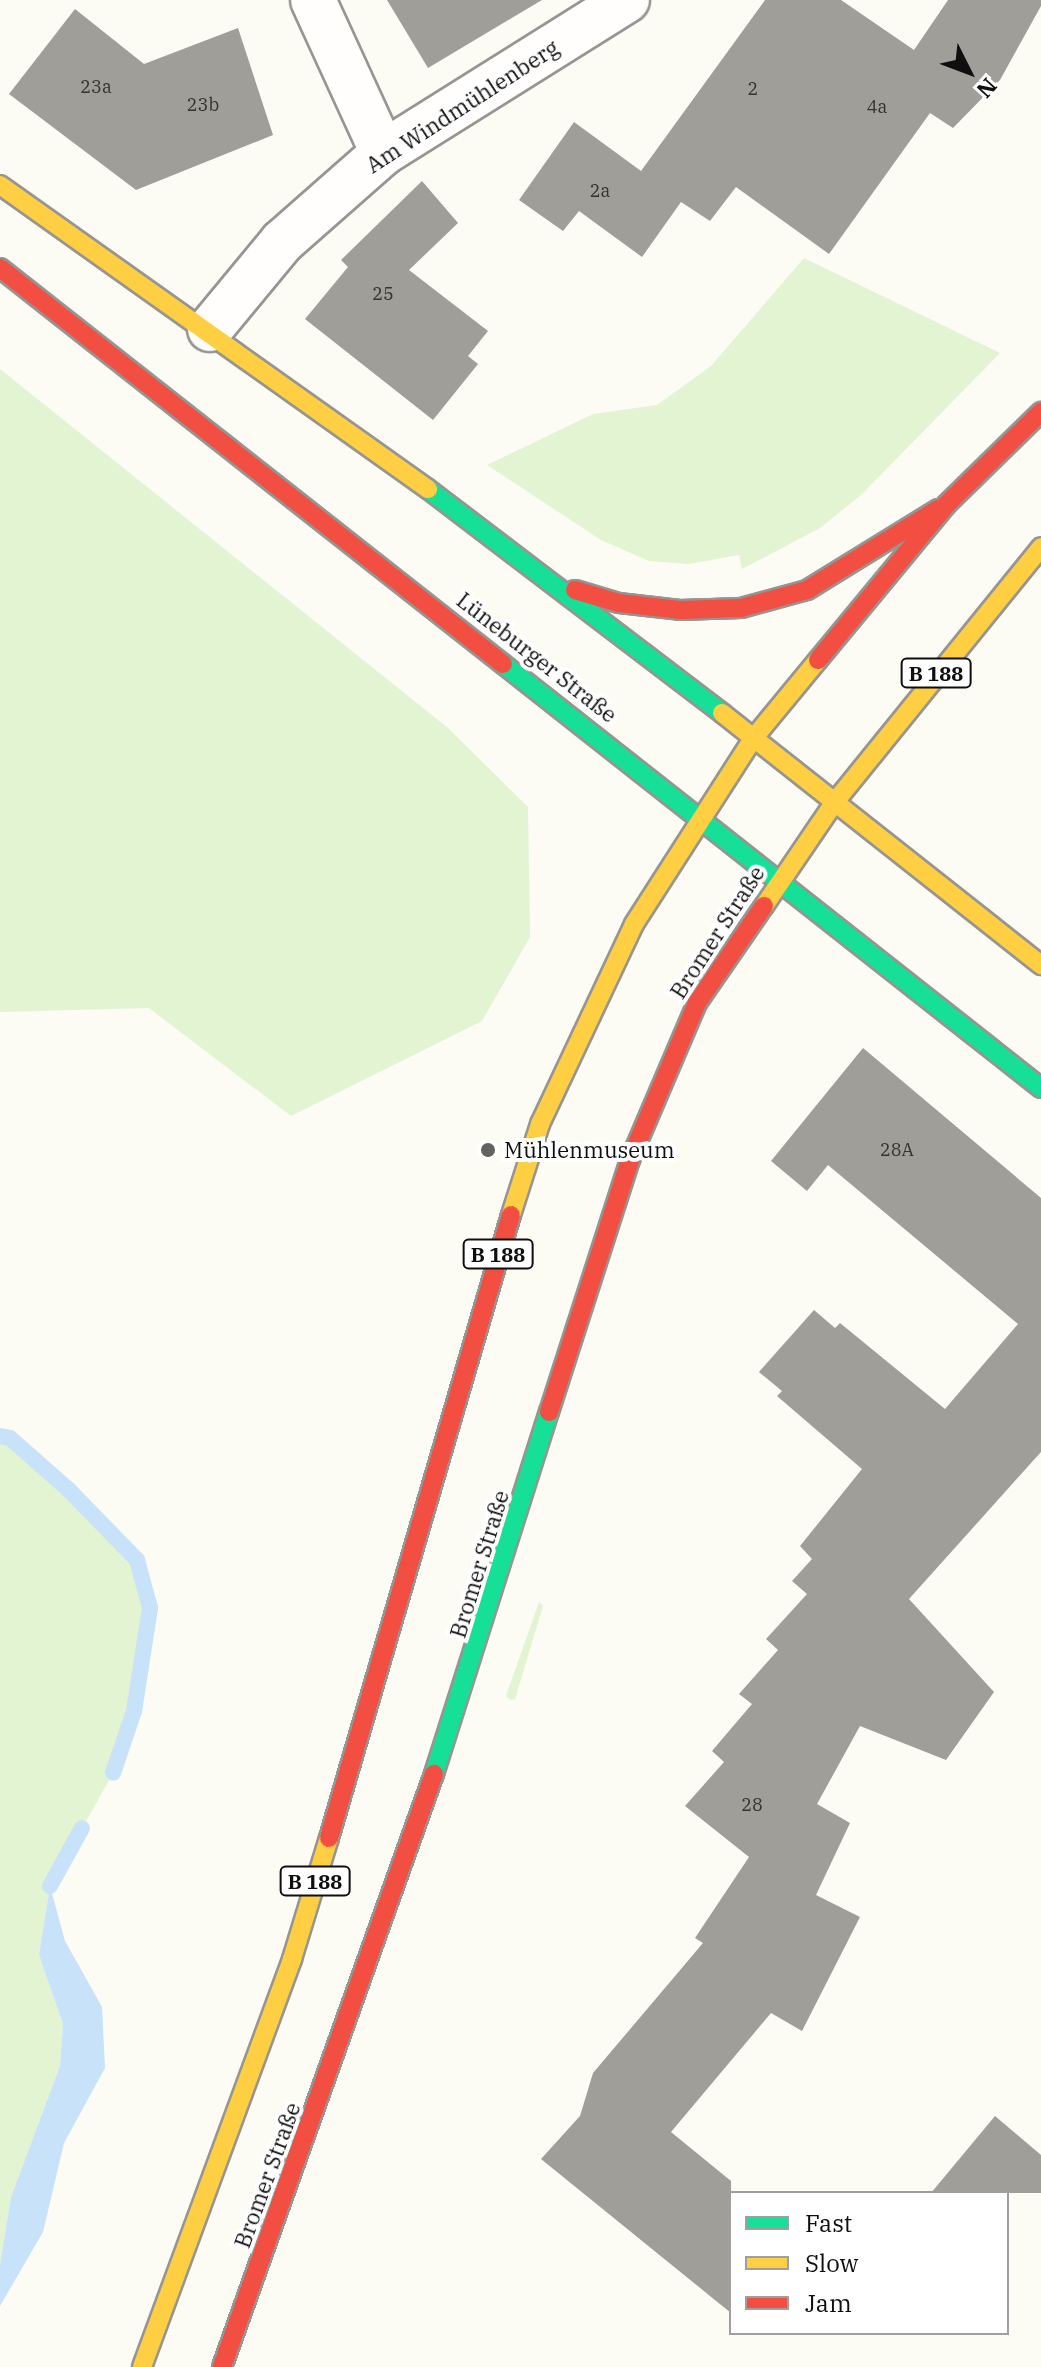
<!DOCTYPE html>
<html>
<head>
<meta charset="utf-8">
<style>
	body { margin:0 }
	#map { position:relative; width:1041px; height:2367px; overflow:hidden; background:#fcfbf4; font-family:"IBM Plex Serif",serif }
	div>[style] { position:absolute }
	.green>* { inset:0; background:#e2f4d2 }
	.water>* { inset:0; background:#c7e2f9 }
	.stream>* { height:16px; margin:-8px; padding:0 8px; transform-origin:8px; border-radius:8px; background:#c7e2f9 }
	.building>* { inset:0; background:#9f9e99 }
	.roads { filter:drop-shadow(2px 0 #969592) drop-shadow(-2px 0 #969592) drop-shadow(0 2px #969592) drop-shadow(0 -2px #969592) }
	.street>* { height:44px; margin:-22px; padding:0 22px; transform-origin:22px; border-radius:22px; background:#fffefd }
	.fast>* { height:18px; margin:-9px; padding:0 9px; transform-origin:9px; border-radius:9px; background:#16e098 }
	.slow>* { height:18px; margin:-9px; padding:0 9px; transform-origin:9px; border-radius:9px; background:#ffcf43 }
	.jam>* { height:18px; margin:-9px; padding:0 9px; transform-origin:9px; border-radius:9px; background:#f24e42 }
	.dots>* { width:22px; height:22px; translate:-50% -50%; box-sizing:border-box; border:4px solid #fff; border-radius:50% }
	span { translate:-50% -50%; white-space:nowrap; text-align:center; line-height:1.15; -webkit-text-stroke:8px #fff; paint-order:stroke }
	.number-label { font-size:18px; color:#333332 }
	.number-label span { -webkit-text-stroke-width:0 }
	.shield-label span { padding:2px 6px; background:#fff; border:2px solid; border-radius:6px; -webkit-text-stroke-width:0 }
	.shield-label { font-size:20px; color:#0f0f0f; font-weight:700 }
	.street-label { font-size:22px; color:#0f0f0f }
	.poi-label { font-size:22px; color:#0f0f0f }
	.left { translate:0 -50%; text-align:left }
	.legend { position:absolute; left:729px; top:2191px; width:280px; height:144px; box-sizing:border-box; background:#fff; border:2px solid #9f9f9f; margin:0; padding:10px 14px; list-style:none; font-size:24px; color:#0f0f0f }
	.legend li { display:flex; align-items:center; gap:16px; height:40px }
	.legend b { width:40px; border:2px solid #9f9f9f }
	.north { position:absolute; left:929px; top:32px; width:80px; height:80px; -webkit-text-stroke:6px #fff; paint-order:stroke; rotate:132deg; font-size:22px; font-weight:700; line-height:32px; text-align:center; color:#0f0f0f }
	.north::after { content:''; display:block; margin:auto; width:28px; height:36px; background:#0f0f0f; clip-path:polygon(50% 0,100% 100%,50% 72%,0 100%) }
</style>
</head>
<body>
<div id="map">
	<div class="green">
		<div style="clip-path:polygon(804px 258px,1000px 353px,861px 495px,820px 528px,742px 569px,739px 555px,689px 564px,649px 561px,601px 540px,487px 465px,593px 414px,657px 405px,711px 366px)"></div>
		<div style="clip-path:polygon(0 369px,448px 728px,528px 807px,530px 937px,482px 1021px,291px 1116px,149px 1008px,0 1012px)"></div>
		<div style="clip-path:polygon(0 1436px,10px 1438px,69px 1490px,137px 1560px,150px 1608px,134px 1711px,113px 1773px,50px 1886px,39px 1955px,63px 2024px,60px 2066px,11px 2197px,0 2265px)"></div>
		<div style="clip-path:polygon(539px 1602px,543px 1606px,515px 1699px,510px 1700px,506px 1696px)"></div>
	</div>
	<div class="water">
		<div style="clip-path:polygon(50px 1886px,65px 1941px,102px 2007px,105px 2068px,64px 2143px,43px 2232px,0 2306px,0 2265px,11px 2197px,60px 2066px,63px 2024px,39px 1955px)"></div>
	</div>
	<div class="stream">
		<div style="left:0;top:1436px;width:10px;rotate:11deg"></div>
		<div style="left:10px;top:1438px;width:79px;rotate:41.4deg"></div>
		<div style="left:69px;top:1490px;width:98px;rotate:45.8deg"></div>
		<div style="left:137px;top:1560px;width:50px;rotate:74.8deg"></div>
		<div style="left:150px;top:1608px;width:104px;rotate:98.8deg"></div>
		<div style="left:134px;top:1711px;width:65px;rotate:108.7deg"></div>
		<div style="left:50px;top:1886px;width:66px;rotate:-61.1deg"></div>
	</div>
	<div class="building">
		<div style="clip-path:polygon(387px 0,542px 0,428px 68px)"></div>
		<div style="clip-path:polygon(765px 0,841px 0,914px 50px,948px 0,1041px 0,1041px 6px,1000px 80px,953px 128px,930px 113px,829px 254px,736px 187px,710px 221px,681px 202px,642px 257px,579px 211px,563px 231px,519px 200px,574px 122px,641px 171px)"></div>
		<div style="clip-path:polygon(75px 9px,144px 64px,238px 28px,273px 135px,136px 190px,9px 94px)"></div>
		<div style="clip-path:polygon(422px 181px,458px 223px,409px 270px,488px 331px,468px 356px,478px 364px,433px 420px,305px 319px,348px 267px,341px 260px)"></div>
		<div style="clip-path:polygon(863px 1048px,1041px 1198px,1041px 1452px,909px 1599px,994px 1692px,946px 1760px,860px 1726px,817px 1804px,850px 1823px,816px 1895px,860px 1917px,802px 2031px,771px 2013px,671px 2132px,731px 2181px,731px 2313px,541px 2159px,580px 2116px,593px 2073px,703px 1943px,695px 1938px,749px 1857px,685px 1806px,724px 1762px,712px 1751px,752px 1704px,739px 1694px,778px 1650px,766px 1639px,807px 1594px,792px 1581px,812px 1559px,800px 1546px,862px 1469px,777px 1396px,782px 1391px,759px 1372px,814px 1310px,835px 1328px,840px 1323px,945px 1409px,1018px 1324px,828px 1165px,807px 1191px,771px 1161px)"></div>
		<div style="clip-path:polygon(995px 2116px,1041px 2155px,1041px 2193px,931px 2193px)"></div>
	</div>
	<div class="roads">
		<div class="street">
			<div style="left:313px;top:0;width:168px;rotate:65.4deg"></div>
			<div style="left:210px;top:329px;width:113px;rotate:-50.4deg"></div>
			<div style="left:282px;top:242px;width:135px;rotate:-41.4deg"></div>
			<div style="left:383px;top:153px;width:288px;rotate:-32.1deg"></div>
		</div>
		<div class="fast">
			<div style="left:428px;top:489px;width:370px;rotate:37.3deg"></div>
			<div style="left:503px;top:664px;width:685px;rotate:38.24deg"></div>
			<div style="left:434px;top:1774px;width:380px;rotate:-72.4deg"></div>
		</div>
		<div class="slow">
			<div style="left:0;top:185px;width:525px;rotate:35.39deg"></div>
			<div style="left:722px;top:713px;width:407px;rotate:38.3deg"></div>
			<div style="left:764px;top:906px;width:125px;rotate:-55.8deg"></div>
			<div style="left:834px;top:803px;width:329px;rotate:-51deg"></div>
			<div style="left:511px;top:1215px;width:96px;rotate:-72.3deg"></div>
			<div style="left:540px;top:1124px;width:221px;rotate:-64.8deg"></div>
			<div style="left:634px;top:924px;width:219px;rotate:-57.3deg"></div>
			<div style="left:752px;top:740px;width:104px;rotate:-50.5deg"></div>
			<div style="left:142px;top:2367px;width:435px;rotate:-69.8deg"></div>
			<div style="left:292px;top:1959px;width:127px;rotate:-73deg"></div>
		</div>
		<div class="jam">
			<div style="left:0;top:268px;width:640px;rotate:38.21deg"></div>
			<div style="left:575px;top:590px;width:46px;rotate:16.5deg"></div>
			<div style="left:619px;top:603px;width:61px;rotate:6.5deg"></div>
			<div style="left:680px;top:610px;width:61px;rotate:-1.9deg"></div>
			<div style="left:741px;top:608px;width:68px;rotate:-15.3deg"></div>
			<div style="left:807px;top:590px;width:154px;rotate:-31.7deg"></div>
			<div style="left:818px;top:660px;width:202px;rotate:-50.4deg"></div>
			<div style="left:947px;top:504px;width:132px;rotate:-44.4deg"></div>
			<div style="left:549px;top:1412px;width:265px;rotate:-72.2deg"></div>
			<div style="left:630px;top:1160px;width:171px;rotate:-66.9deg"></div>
			<div style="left:697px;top:1003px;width:118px;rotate:-55.4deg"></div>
			<div style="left:329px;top:1838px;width:649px;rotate:-73.72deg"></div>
			<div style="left:222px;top:2367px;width:630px;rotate:-70.33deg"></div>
		</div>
	</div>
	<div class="dots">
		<div style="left:488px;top:1150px;background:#62625f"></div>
	</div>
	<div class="number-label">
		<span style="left:96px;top:87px">23a</span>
		<span style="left:753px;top:89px">2</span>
		<span style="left:203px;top:105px">23b</span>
		<span style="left:877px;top:107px">4a</span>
		<span style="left:600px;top:191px">2a</span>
		<span style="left:383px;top:294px">25</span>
		<span style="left:897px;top:1150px">28A</span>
		<span style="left:752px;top:1805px">28</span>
	</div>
	<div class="shield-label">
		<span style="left:936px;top:673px">B 188</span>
		<span style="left:498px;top:1254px">B 188</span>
		<span style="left:315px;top:1881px">B 188</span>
	</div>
	<div class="street-label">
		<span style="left:462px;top:106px;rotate:-33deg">Am Windmühlenberg</span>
		<span style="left:537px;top:657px;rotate:38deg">Lüneburger Straße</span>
		<span style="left:717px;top:932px;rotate:-57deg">Bromer Straße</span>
		<span style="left:479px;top:1564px;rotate:-73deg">Bromer Straße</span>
		<span style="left:267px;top:2175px;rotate:-70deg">Bromer Straße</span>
	</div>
	<div class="poi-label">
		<span class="left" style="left:504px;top:1150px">Mühlenmuseum</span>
	</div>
	<ul class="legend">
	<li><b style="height:10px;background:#16e098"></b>Fast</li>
	<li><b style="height:10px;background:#ffcf43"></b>Slow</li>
	<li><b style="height:10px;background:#f24e42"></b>Jam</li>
	</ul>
	<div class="north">N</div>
</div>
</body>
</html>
